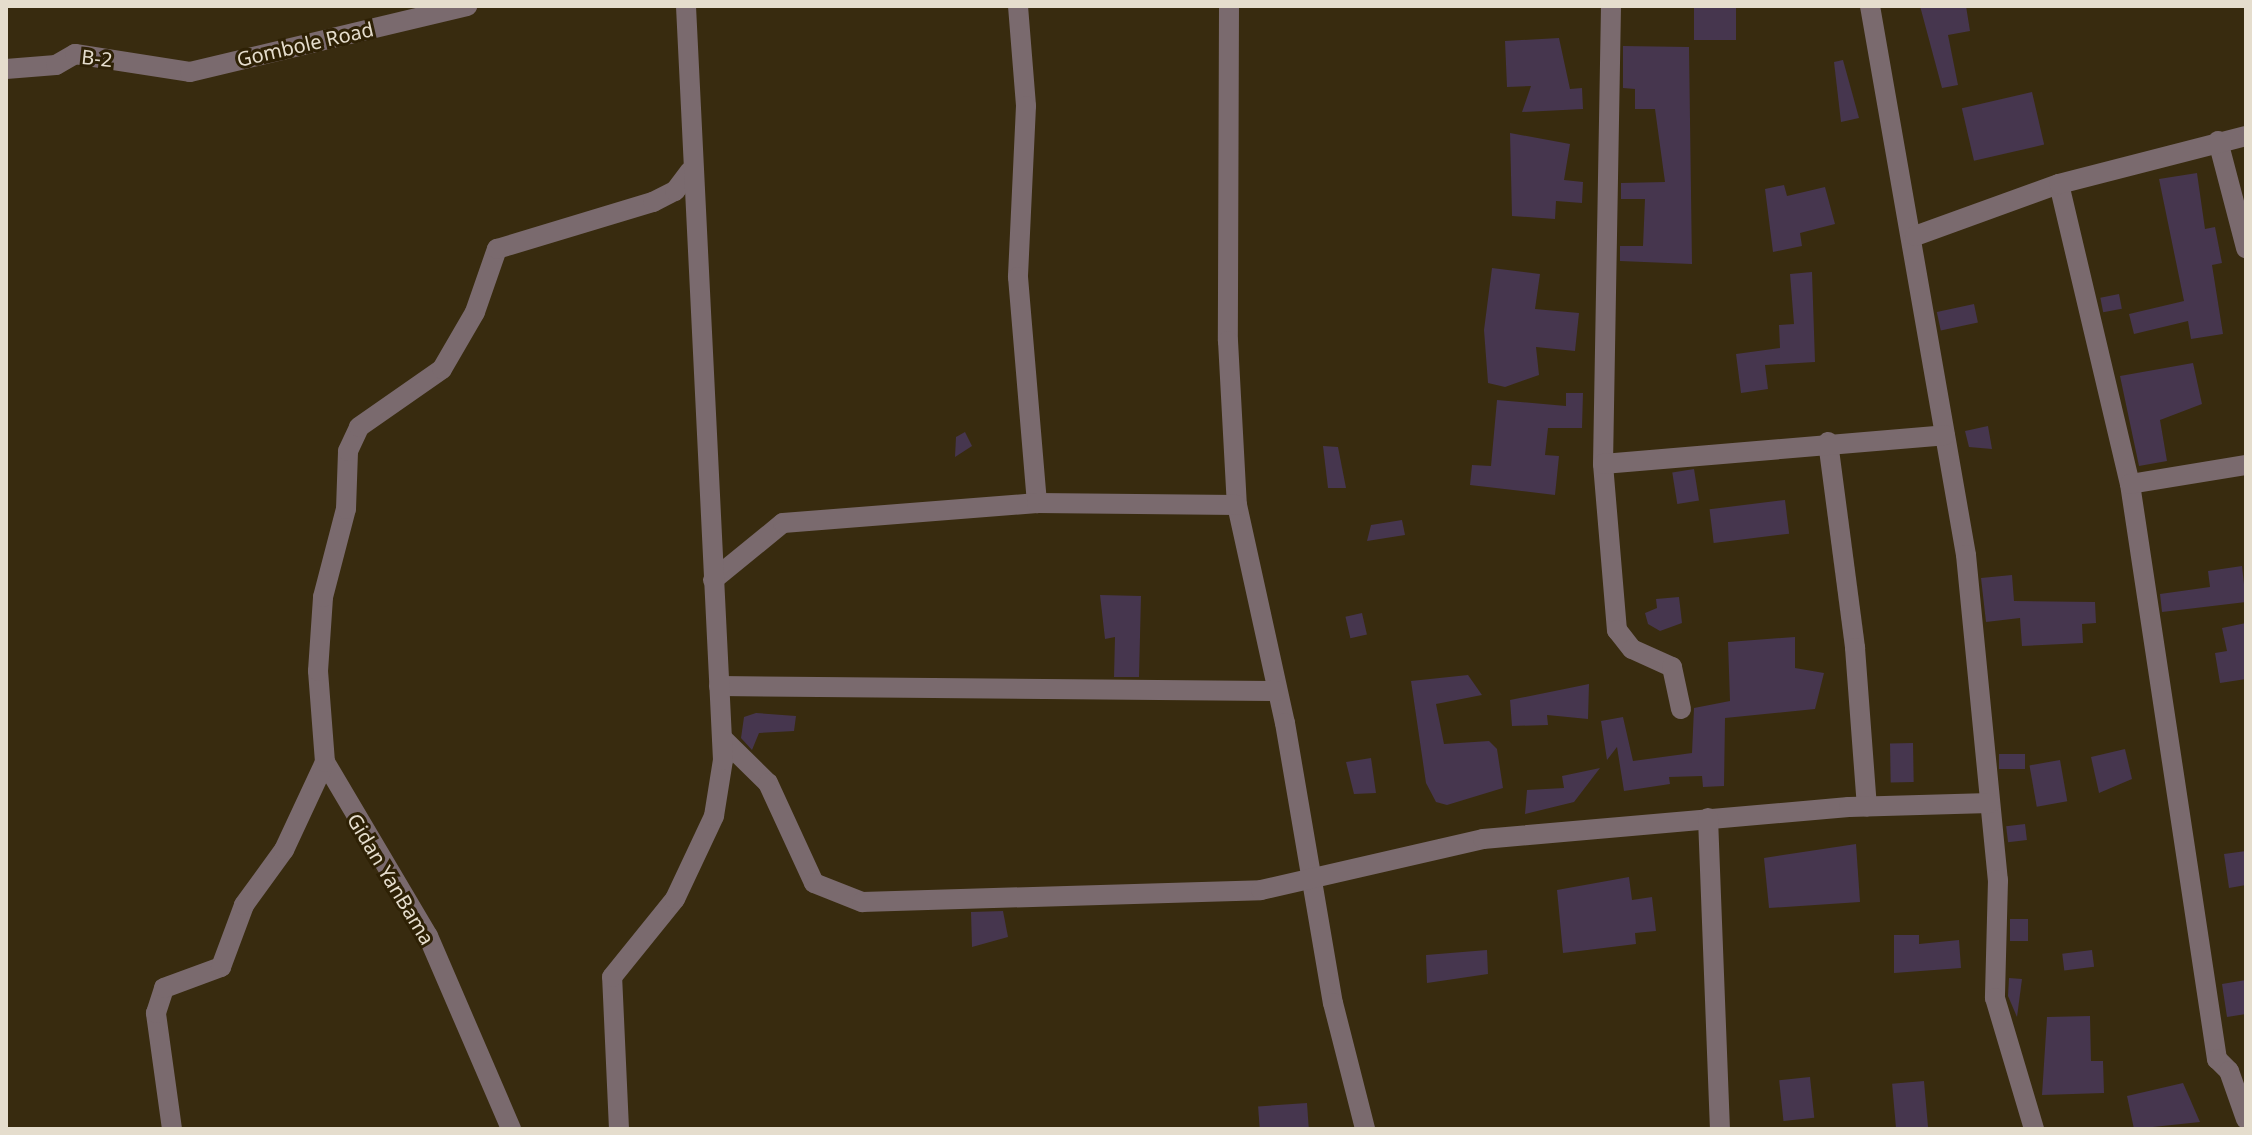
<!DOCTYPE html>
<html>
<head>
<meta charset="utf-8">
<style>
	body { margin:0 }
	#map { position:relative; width:2252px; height:1135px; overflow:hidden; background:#382b0f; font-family:"Noto Sans",sans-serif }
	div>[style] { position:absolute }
	.building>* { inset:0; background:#46364e; transform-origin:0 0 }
	.minor>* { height:20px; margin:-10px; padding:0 10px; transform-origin:10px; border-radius:10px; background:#7a6a6e }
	span { translate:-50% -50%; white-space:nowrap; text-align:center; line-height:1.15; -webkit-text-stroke:6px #2e2105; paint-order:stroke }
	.street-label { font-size:20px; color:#e5ddcd }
	.frame { position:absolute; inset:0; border:8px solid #e5ddcd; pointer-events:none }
</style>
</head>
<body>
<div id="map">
	<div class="building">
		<div style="left:1694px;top:6px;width:42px;height:34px"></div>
		<div style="clip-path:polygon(1920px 6px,1966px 6px,1970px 31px,1948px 35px,1958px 85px,1942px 88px)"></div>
		<div style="clip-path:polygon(1559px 38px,1570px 89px,1582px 88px,1583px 109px,1522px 112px,1531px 86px,1507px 87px,1505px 41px)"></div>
		<div style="clip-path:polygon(1623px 46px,1689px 47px,1692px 264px,1620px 261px,1620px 246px,1643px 246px,1645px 199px,1621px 199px,1621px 183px,1665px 182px,1655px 109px,1635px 109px,1635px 89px,1623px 88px)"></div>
		<div style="clip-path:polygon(1843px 60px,1859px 118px,1841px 122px,1834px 62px)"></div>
		<div style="left:2032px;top:92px;width:54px;height:72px;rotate:77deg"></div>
		<div style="clip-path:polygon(1510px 133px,1570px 144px,1564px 180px,1583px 182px,1582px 203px,1556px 201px,1555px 219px,1512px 216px)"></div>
		<div style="clip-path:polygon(2197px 173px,2205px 229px,2215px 227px,2222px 263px,2212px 265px,2223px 334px,2191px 339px,2188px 321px,2134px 334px,2129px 314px,2184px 301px,2159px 179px)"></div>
		<div style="clip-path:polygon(1784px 185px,1787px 196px,1825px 187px,1835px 224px,1800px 233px,1802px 246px,1773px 252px,1765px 189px)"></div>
		<div style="clip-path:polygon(1492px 268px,1540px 274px,1535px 309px,1579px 313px,1575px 351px,1536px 347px,1539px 375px,1505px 387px,1488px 383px,1484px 330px)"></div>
		<div style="clip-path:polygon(1812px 272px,1815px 362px,1765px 365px,1768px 389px,1741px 393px,1736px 354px,1780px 348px,1779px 325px,1794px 324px,1790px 274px)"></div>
		<div style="left:2119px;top:294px;width:15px;height:19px;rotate:79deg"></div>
		<div style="left:1974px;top:304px;width:19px;height:38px;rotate:78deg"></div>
		<div style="clip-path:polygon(2193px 363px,2202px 404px,2160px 420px,2167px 461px,2139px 466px,2120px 376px)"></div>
		<div style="clip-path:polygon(1566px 393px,1583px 393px,1582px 428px,1548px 428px,1545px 455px,1559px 456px,1555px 495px,1470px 485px,1472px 465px,1491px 466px,1497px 400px,1566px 406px)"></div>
		<div style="clip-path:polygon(1988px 426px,1992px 449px,1969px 447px,1965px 431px)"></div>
		<div style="clip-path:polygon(965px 432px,972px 446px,955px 457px,956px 437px)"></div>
		<div style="clip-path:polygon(1323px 446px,1338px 447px,1346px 488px,1328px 488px)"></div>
		<div style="left:1694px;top:469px;width:32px;height:22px;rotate:81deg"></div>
		<div style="left:1785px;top:500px;width:34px;height:76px;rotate:83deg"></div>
		<div style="clip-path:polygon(1402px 520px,1405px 535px,1367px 541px,1371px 525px)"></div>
		<div style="clip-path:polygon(2242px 566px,2246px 602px,2162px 612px,2160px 594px,2210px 587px,2208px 571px)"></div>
		<div style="clip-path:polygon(2012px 575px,2014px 601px,2095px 602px,2096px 623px,2082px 624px,2083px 643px,2022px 646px,2020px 618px,1986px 622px,1981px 578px)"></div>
		<div style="clip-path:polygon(1100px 595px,1141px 596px,1139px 677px,1114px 677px,1115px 637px,1105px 639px)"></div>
		<div style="clip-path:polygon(1679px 597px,1682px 623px,1660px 631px,1648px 624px,1645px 613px,1657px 608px,1656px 599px)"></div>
		<div style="left:1362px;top:613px;width:22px;height:17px;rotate:77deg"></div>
		<div style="clip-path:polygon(2246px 623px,2246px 679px,2220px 683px,2215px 653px,2227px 651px,2222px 628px)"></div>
		<div style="clip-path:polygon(1795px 637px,1795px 668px,1824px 673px,1815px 709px,1725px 718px,1724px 786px,1703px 787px,1702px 776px,1669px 777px,1670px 784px,1624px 791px,1617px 747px,1607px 760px,1601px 721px,1623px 717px,1633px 761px,1692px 753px,1694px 708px,1730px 701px,1728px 642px)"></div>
		<div style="clip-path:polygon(1468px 675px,1482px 695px,1436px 704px,1444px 744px,1489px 741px,1497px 749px,1503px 788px,1447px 805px,1436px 802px,1426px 783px,1411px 681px)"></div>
		<div style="clip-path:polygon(1589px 684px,1588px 719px,1547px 715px,1548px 725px,1512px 726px,1510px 700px)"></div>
		<div style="clip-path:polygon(756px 713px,796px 716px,794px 731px,759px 733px,752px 750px,741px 738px,744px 717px)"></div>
		<div style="left:1913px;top:743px;width:39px;height:23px;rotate:89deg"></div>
		<div style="clip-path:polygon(2125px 749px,2132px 779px,2099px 793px,2091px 757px)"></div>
		<div style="left:1999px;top:754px;width:26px;height:15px"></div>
		<div style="clip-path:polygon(1371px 758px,1376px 793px,1354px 794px,1346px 762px)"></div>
		<div style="left:2060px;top:760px;width:42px;height:31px;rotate:80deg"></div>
		<div style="clip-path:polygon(1600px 768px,1574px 802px,1525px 814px,1527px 790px,1564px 788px,1562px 776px)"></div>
		<div style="left:2025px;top:824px;width:16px;height:19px;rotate:83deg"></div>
		<div style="clip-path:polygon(1856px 844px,1860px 902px,1769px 908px,1764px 858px)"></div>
		<div style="clip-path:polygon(2246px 851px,2246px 885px,2229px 888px,2224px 854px)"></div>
		<div style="clip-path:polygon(1629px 877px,1632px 900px,1652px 897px,1656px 931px,1635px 933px,1636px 944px,1563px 953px,1557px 890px)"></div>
		<div style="clip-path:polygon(1003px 911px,1008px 937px,972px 947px,971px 912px)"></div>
		<div style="left:2010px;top:919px;width:18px;height:22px"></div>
		<div style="clip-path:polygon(1894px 935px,1919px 935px,1919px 944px,1959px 940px,1961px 968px,1894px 973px)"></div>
		<div style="clip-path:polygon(1487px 950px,1488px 974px,1427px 983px,1426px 955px)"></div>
		<div style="left:2092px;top:950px;width:17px;height:30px;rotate:83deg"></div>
		<div style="clip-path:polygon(2009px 978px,2022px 979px,2017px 1017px,2008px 996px)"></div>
		<div style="clip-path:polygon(2246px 980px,2246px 1014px,2227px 1017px,2222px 984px)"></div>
		<div style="clip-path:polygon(2090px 1016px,2091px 1061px,2103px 1061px,2104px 1093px,2042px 1095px,2047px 1017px)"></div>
		<div style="left:1810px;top:1077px;width:41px;height:31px;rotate:84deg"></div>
		<div style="left:1924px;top:1081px;width:48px;height:32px;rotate:85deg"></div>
		<div style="clip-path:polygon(2183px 1083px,2200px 1122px,2134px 1129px,2127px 1096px)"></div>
		<div style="left:1307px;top:1103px;width:26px;height:49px;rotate:86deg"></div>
	</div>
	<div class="minor">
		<div style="left:1018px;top:6px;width:100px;rotate:85.4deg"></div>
		<div style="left:1026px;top:106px;width:171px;rotate:92.7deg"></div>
		<div style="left:1018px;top:277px;width:227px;rotate:85.2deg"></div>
		<div style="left:1229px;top:6px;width:335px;rotate:90.2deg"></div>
		<div style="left:1228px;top:341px;width:164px;rotate:86.9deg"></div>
		<div style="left:1237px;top:505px;width:223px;rotate:77.6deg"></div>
		<div style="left:1285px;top:723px;width:284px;rotate:80.3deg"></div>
		<div style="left:1333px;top:1003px;width:130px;rotate:75.7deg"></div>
		<div style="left:1611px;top:6px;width:458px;rotate:91deg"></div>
		<div style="left:1603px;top:464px;width:167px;rotate:85.2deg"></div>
		<div style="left:1617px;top:630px;width:24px;rotate:52deg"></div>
		<div style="left:1632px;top:649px;width:44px;rotate:24.2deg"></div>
		<div style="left:1672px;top:667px;width:43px;rotate:77.9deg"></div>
		<div style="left:1870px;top:6px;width:557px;rotate:80.08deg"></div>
		<div style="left:1966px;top:555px;width:327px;rotate:84.4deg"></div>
		<div style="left:1998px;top:880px;width:118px;rotate:91.5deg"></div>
		<div style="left:1995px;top:998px;width:137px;rotate:73.4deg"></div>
		<div style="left:6px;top:69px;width:50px;rotate:-4.6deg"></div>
		<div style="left:56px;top:65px;width:22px;rotate:-30deg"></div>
		<div style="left:75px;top:54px;width:116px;rotate:8.9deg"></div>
		<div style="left:190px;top:72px;width:285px;rotate:-13.4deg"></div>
		<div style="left:2218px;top:141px;width:111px;rotate:75.3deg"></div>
		<div style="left:2059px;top:184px;width:308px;rotate:76.7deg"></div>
		<div style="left:2130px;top:484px;width:582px;rotate:81.4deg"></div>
		<div style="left:2217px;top:1059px;width:17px;rotate:45deg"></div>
		<div style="left:2229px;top:1071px;width:51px;rotate:70.5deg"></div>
		<div style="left:1915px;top:236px;width:153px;rotate:-19.9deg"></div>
		<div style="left:2059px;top:184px;width:193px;rotate:-14.4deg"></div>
		<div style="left:1828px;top:442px;width:208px;rotate:82.5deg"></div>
		<div style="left:1855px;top:648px;width:159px;rotate:85.7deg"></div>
		<div style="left:1603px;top:464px;width:343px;rotate:-4.8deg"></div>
		<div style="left:2130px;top:484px;width:118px;rotate:-9.3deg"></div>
		<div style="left:713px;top:580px;width:90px;rotate:-39.2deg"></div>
		<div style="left:783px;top:523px;width:255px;rotate:-4.5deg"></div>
		<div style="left:1037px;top:503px;width:200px;rotate:0.6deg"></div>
		<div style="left:719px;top:686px;width:558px;rotate:0.51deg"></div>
		<div style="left:722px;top:738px;width:64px;rotate:44.4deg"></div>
		<div style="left:768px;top:783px;width:110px;rotate:65.3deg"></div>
		<div style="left:814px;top:883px;width:52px;rotate:21.6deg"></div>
		<div style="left:862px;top:902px;width:399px;rotate:-1.7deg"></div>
		<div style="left:1261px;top:890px;width:228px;rotate:-12.9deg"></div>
		<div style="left:1483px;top:839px;width:367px;rotate:-5deg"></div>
		<div style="left:1849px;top:807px;width:141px;rotate:-1.6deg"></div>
		<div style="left:325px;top:762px;width:202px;rotate:59.4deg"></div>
		<div style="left:428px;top:936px;width:210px;rotate:66.7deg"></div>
		<div style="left:1708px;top:818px;width:311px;rotate:87.8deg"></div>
		<div style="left:172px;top:1129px;width:117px;rotate:-97.9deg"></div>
		<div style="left:156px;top:1013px;width:26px;rotate:-72deg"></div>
		<div style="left:164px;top:988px;width:61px;rotate:-20.2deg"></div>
		<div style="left:221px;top:967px;width:66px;rotate:-69.6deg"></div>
		<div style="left:244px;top:905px;width:68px;rotate:-54deg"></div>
		<div style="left:284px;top:850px;width:97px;rotate:-65deg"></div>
		<div style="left:325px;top:762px;width:91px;rotate:-94.4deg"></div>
		<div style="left:318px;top:671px;width:74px;rotate:-86.1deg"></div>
		<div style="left:323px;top:597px;width:91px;rotate:-75.4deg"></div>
		<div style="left:346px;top:509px;width:58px;rotate:-88deg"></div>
		<div style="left:348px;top:451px;width:26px;rotate:-65deg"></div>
		<div style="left:359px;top:427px;width:101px;rotate:-34.9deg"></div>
		<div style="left:442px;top:369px;width:66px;rotate:-59.9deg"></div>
		<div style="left:475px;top:312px;width:67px;rotate:-70.8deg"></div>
		<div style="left:497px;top:249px;width:163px;rotate:-16.8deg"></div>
		<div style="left:653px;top:202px;width:25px;rotate:-27deg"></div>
		<div style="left:675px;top:191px;width:25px;rotate:-53deg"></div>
		<div style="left:619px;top:1129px;width:152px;rotate:-92.6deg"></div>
		<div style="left:612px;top:977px;width:100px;rotate:-51.1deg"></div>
		<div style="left:675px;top:899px;width:92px;rotate:-64.8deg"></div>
		<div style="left:714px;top:816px;width:57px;rotate:-80.9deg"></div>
		<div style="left:723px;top:760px;width:755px;rotate:-92.81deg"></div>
	</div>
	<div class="street-label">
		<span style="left:305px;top:44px;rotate:-13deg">Gombole Road</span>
		<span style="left:97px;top:58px;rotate:6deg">B-2</span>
		<span style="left:391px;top:879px;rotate:59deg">Gidan YanBama</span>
	</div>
	<div class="frame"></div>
</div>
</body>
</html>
